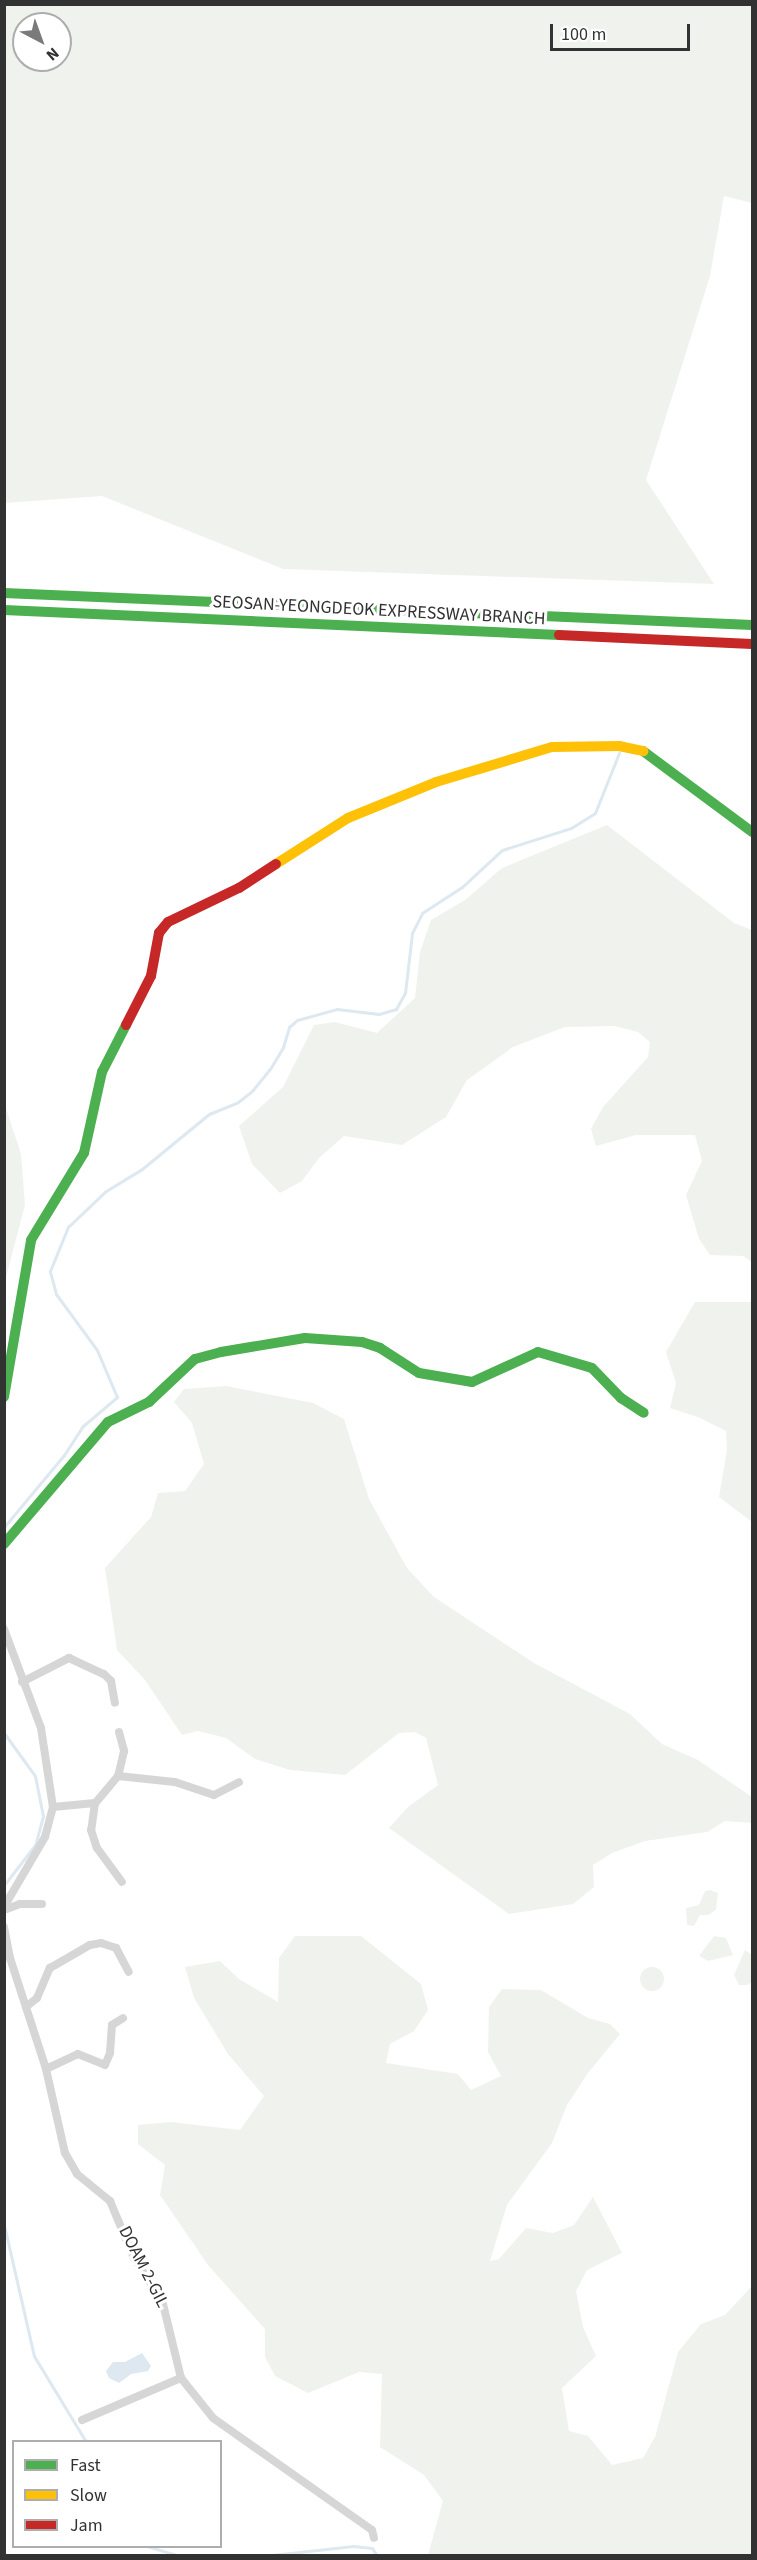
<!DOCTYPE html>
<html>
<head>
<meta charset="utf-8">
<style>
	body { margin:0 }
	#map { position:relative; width:757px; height:2560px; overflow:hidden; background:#fff; font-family:"Source Sans 3",sans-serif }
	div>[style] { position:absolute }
	.green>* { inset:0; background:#f0f3ed }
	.round { border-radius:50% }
	.water>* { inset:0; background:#dde8f1 }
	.stream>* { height:3px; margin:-1.5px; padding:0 1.5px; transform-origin:1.5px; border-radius:1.5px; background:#dde8f1 }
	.street>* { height:8px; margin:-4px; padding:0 4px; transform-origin:4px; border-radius:4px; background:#d6d6d6 }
	.fast>* { height:10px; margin:-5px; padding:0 5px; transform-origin:5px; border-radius:5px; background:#4caf50 }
	.slow>* { height:10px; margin:-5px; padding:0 5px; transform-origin:5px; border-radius:5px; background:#ffc107 }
	.jam>* { height:10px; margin:-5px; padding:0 5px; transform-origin:5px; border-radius:5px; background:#c62828 }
	span { translate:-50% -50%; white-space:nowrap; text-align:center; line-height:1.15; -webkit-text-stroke:6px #fff; paint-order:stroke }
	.street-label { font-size:18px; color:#323232 }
	.frame { position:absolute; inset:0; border:6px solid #323232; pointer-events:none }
	.legend { position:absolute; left:12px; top:2440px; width:210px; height:108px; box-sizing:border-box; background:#fff; border:2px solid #adadad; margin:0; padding:8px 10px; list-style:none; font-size:18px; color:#323232 }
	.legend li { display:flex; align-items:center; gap:12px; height:30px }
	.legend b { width:30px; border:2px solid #adadad }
	.north { position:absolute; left:12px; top:12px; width:60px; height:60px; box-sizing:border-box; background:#fff; border:2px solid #adadad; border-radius:50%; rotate:139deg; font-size:16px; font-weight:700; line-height:24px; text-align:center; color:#323232 }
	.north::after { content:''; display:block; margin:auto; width:21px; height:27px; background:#7a7a7a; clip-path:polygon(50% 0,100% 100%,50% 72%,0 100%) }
	.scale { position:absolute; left:550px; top:24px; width:140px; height:27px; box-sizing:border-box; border:3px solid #323232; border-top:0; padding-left:8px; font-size:18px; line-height:21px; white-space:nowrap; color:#323232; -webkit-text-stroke:4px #fff; paint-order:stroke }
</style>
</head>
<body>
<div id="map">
	<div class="green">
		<div style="clip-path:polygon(evenodd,5px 4px,752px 5px,752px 203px,724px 196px,710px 276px,646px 480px,714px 584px,283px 569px,102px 496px,5px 503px,5px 4px,24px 24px,60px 24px,60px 60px,24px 60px,24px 24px)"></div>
		<div style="clip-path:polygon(607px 825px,734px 923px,752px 930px,752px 1262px,743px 1256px,710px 1255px,699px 1239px,686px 1195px,702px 1161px,695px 1135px,636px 1135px,596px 1146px,591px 1129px,603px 1107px,648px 1057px,650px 1042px,638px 1032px,614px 1026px,565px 1027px,513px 1047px,467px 1080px,446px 1117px,402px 1145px,344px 1136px,319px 1158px,302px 1181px,280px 1193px,252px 1164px,239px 1126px,283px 1087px,314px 1025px,335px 1022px,377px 1033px,415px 998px,420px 952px,431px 920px,465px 900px,502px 868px)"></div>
		<div style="clip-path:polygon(5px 1105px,21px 1154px,25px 1205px,5px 1281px)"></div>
		<div style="clip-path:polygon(695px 1302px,752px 1302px,752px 1522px,719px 1497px,727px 1450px,726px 1431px,698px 1417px,670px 1408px,676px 1383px,666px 1352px)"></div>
		<div style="clip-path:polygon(226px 1386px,313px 1403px,344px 1419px,369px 1499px,407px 1568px,434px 1597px,534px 1663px,630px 1714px,662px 1744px,698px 1760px,752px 1797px,752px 1823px,725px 1821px,707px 1832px,645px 1841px,612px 1853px,593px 1865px,594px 1887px,573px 1904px,509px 1914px,389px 1828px,408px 1807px,438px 1785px,426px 1738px,415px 1732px,399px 1733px,345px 1775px,290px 1770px,255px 1759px,226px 1738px,198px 1731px,182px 1735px,145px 1680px,117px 1650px,105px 1568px,151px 1517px,158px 1493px,185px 1491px,204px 1464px,192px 1423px,174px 1402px,184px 1389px)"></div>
		<div style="clip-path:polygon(710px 1890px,718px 1893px,716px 1910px,708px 1915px,700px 1915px,694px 1926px,687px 1925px,686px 1908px,699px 1905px,705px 1891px)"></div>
		<div style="clip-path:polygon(295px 1936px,361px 1936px,421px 1984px,428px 2010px,414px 2031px,390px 2044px,386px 2063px,458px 2074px,471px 2090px,501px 2076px,488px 2052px,489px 2007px,502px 1989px,541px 1990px,588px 2018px,610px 2024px,620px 2034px,588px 2073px,567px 2105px,552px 2143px,507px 2205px,490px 2261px,499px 2259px,526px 2228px,553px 2233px,574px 2225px,593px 2197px,622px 2253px,587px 2270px,576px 2291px,583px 2327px,596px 2356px,562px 2388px,569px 2431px,588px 2436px,612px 2465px,643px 2458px,655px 2437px,678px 2352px,701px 2324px,725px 2315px,752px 2286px,752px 2555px,428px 2555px,443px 2501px,424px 2475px,380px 2447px,382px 2374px,359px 2372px,308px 2393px,275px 2376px,265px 2357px,265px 2329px,208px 2265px,160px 2195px,165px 2165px,138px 2144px,138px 2125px,171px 2122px,240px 2130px,264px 2096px,228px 2054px,194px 1998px,185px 1967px,220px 1961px,239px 1979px,278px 2002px,279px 1958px)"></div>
		<div style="clip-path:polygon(714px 1936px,726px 1938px,733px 1955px,708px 1961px,699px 1956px)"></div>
		<div style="clip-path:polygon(745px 1950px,752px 1955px,752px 1982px,747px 1985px,739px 1985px,734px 1975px)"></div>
		<div class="round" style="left:640px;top:1967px;width:24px;height:24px"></div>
	</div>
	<div class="water">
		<div style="clip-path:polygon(142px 2353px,151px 2366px,148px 2371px,131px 2374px,119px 2383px,109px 2378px,106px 2371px,113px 2362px,125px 2362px)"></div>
	</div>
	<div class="stream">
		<div style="left:4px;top:1527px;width:94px;rotate:-50.2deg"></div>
		<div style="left:64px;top:1455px;width:35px;rotate:-57deg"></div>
		<div style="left:83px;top:1426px;width:45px;rotate:-40.5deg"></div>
		<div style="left:117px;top:1397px;width:51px;rotate:-113.1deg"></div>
		<div style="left:97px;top:1350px;width:69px;rotate:-126.2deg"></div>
		<div style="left:56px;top:1294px;width:24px;rotate:-105deg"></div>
		<div style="left:50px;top:1271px;width:48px;rotate:-67.8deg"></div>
		<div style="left:68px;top:1227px;width:52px;rotate:-43.5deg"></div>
		<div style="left:106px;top:1191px;width:42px;rotate:-31.4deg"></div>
		<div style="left:142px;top:1169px;width:87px;rotate:-39.4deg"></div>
		<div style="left:209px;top:1114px;width:31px;rotate:-22deg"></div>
		<div style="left:238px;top:1102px;width:18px;rotate:-38deg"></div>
		<div style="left:252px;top:1091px;width:28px;rotate:-51deg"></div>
		<div style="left:270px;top:1069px;width:26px;rotate:-59deg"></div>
		<div style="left:283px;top:1047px;width:21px;rotate:-73deg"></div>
		<div style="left:289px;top:1027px;width:11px;rotate:-41deg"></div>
		<div style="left:297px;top:1020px;width:41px;rotate:-15.4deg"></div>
		<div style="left:337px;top:1009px;width:42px;rotate:6.8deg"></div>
		<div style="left:379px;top:1014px;width:18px;rotate:-16deg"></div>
		<div style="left:396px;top:1009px;width:18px;rotate:-61deg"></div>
		<div style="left:405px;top:993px;width:60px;rotate:-83.3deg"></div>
		<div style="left:412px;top:933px;width:22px;rotate:-63deg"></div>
		<div style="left:422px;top:913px;width:48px;rotate:-33deg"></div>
		<div style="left:462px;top:887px;width:54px;rotate:-42.8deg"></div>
		<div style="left:502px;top:850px;width:72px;rotate:-17.7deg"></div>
		<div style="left:571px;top:828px;width:28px;rotate:-32deg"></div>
		<div style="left:595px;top:813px;width:65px;rotate:-68.2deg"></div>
		<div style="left:4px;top:1733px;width:53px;rotate:54.2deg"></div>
		<div style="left:35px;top:1776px;width:41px;rotate:78.7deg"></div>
		<div style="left:43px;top:1816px;width:30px;rotate:105deg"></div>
		<div style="left:35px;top:1845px;width:51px;rotate:127.8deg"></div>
		<div style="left:4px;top:2225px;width:134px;rotate:77.1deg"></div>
		<div style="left:34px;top:2356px;width:100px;rotate:58.8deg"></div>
		<div style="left:147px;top:2546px;width:34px;rotate:17deg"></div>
		<div style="left:263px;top:2556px;width:91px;rotate:-6.3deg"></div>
		<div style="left:353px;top:2546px;width:19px;rotate:6deg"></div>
		<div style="left:372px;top:2548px;width:9px;rotate:58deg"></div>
	</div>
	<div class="street">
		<div style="left:4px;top:1629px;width:106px;rotate:69.5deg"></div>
		<div style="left:41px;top:1728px;width:80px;rotate:81.4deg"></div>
		<div style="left:53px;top:1807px;width:31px;rotate:105deg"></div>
		<div style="left:45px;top:1837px;width:81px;rotate:120.4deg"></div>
		<div style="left:22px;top:1682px;width:53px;rotate:-27.1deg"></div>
		<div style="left:69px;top:1658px;width:38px;rotate:25deg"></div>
		<div style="left:104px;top:1674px;width:10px;rotate:45deg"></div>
		<div style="left:111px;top:1681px;width:22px;rotate:80deg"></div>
		<div style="left:119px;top:1732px;width:20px;rotate:75deg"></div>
		<div style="left:124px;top:1751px;width:26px;rotate:103deg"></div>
		<div style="left:118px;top:1776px;width:35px;rotate:130deg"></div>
		<div style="left:95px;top:1803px;width:27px;rotate:98deg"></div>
		<div style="left:91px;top:1830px;width:19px;rotate:72deg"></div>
		<div style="left:97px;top:1848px;width:42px;rotate:53.7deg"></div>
		<div style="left:118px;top:1776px;width:57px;rotate:6deg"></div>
		<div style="left:175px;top:1782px;width:41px;rotate:18.4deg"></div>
		<div style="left:214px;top:1795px;width:28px;rotate:-27deg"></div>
		<div style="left:53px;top:1807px;width:42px;rotate:-5.4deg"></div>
		<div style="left:4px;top:1910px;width:17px;rotate:-21deg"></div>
		<div style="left:20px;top:1904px;width:22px"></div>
		<div style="left:4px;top:1927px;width:32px;rotate:79deg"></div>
		<div style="left:10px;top:1958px;width:117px;rotate:72deg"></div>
		<div style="left:46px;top:2069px;width:86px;rotate:77.3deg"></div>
		<div style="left:65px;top:2153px;width:24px;rotate:60deg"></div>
		<div style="left:77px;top:2174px;width:43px;rotate:39.3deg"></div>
		<div style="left:110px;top:2201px;width:62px;rotate:67.2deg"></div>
		<div style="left:134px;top:2258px;width:50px;rotate:56.3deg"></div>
		<div style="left:162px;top:2300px;width:80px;rotate:76.3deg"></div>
		<div style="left:181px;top:2378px;width:51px;rotate:51.3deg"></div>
		<div style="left:213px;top:2418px;width:194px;rotate:35.2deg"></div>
		<div style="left:372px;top:2530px;width:8px;rotate:76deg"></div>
		<div style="left:26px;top:2007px;width:14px;rotate:-39deg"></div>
		<div style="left:37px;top:1998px;width:33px;rotate:-67deg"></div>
		<div style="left:50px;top:1968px;width:46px;rotate:-29.9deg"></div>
		<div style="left:90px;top:1945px;width:11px;rotate:-10deg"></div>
		<div style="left:101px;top:1943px;width:16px;rotate:18deg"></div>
		<div style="left:116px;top:1948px;width:27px;rotate:62deg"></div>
		<div style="left:46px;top:2069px;width:35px;rotate:-25deg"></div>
		<div style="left:78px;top:2054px;width:29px;rotate:22deg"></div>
		<div style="left:105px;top:2065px;width:13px;rotate:-67deg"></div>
		<div style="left:110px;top:2053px;width:28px;rotate:-86deg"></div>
		<div style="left:112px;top:2025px;width:13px;rotate:-32deg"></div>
		<div style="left:82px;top:2420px;width:108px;rotate:-23deg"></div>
	</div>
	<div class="fast">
		<div style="left:4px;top:593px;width:749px;rotate:2.45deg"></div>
		<div style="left:4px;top:610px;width:556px;rotate:2.58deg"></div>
		<div style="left:643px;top:751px;width:136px;rotate:36.6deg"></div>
		<div style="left:4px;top:1397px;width:159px;rotate:-80.2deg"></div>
		<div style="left:31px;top:1240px;width:102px;rotate:-58.7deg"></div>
		<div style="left:84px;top:1153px;width:83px;rotate:-77.5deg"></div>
		<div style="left:102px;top:1072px;width:53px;rotate:-62.9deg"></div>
		<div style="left:4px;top:1544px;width:160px;rotate:-49.6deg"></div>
		<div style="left:108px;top:1422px;width:46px;rotate:-26deg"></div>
		<div style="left:149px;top:1402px;width:63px;rotate:-43.1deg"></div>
		<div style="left:195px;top:1359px;width:27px;rotate:-15deg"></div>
		<div style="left:221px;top:1352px;width:85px;rotate:-9.5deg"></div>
		<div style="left:305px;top:1338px;width:57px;rotate:4deg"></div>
		<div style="left:362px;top:1342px;width:19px;rotate:18deg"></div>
		<div style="left:380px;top:1348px;width:46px;rotate:32.7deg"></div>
		<div style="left:419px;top:1373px;width:54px;rotate:9.6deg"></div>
		<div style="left:472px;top:1382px;width:72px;rotate:-24.4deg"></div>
		<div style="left:538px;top:1352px;width:56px;rotate:16.5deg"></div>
		<div style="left:592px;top:1368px;width:42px;rotate:46deg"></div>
		<div style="left:621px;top:1398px;width:27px;rotate:33deg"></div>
	</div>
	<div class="slow">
		<div style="left:276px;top:864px;width:85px;rotate:-32.6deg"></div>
		<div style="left:348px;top:818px;width:95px;rotate:-22.2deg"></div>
		<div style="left:436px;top:782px;width:121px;rotate:-16.8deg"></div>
		<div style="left:552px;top:747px;width:67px;rotate:-0.9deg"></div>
		<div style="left:619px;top:746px;width:25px;rotate:12deg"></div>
	</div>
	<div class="jam">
		<div style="left:559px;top:635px;width:193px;rotate:2.7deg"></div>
		<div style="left:126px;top:1025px;width:55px;rotate:-63deg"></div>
		<div style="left:151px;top:976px;width:44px;rotate:-79.5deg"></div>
		<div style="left:159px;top:933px;width:14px;rotate:-51deg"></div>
		<div style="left:168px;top:922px;width:79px;rotate:-25.6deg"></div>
		<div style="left:239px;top:888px;width:44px;rotate:-33deg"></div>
	</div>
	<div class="street-label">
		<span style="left:379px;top:611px;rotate:3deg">SEOSAN-YEONGDEOK EXPRESSWAY BRANCH</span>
		<span style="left:143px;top:2267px;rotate:63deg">DOAM 2-GIL</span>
	</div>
	<div class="frame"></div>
	<ul class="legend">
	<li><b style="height:8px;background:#4caf50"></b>Fast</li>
	<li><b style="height:8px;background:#ffc107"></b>Slow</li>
	<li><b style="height:8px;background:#c62828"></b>Jam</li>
	</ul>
	<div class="north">N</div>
	<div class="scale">100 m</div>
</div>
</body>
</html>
